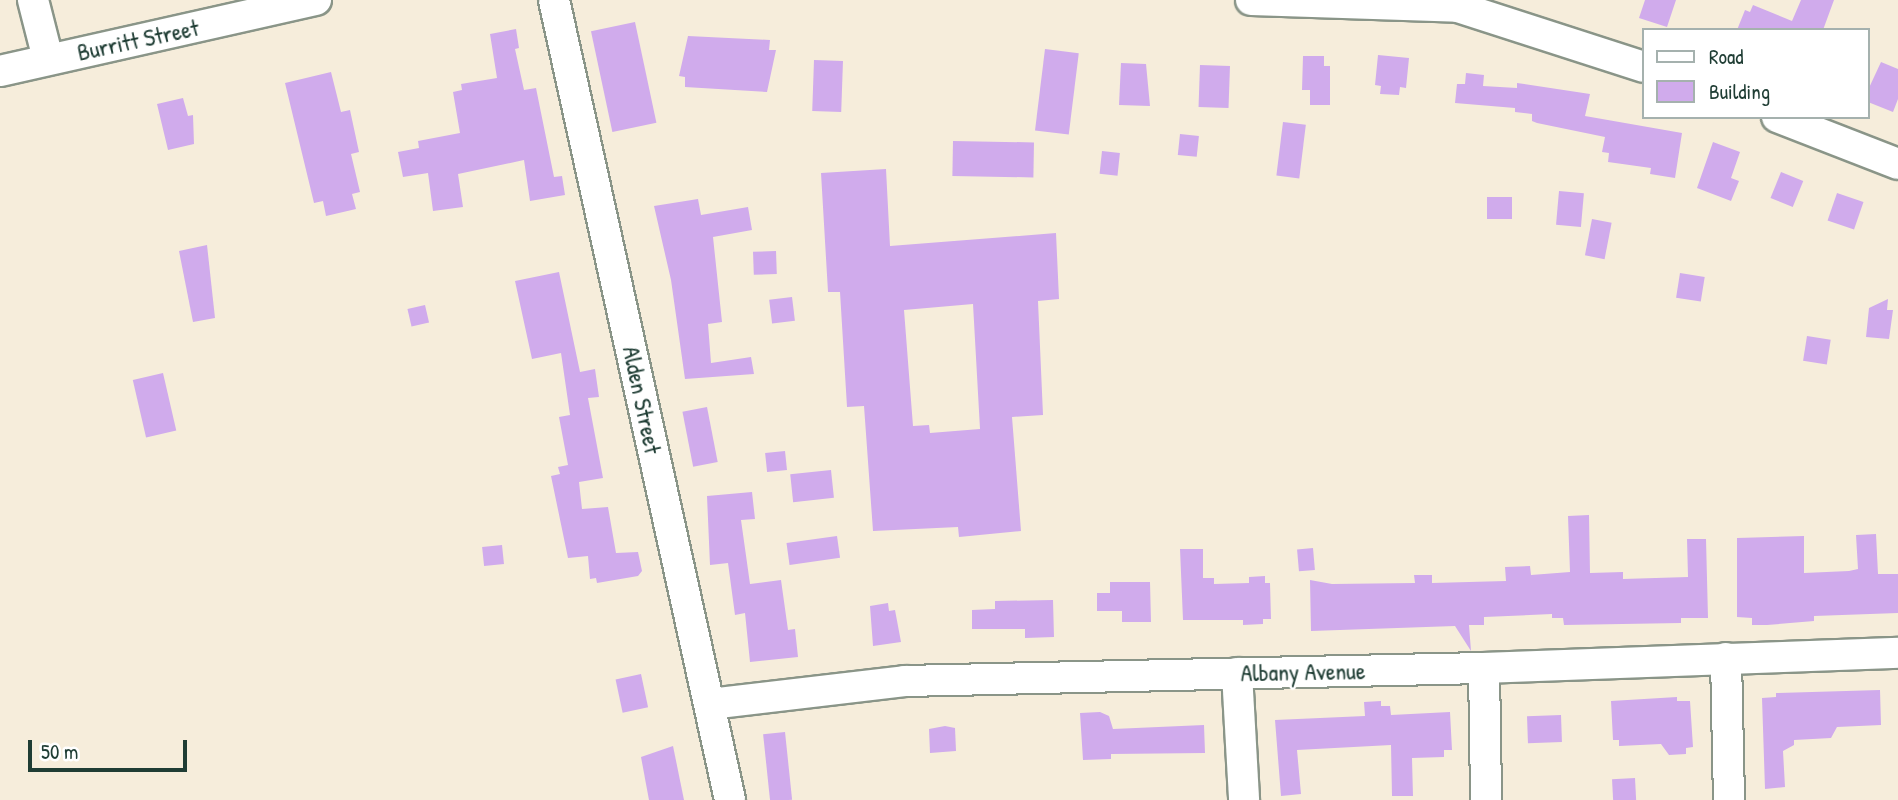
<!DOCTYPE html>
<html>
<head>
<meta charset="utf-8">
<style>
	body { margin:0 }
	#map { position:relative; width:1898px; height:800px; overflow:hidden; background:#f6eddb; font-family:"Patrick Hand",sans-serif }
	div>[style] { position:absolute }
	.building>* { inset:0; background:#d0abec; transform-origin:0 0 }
	.roads { filter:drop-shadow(2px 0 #8a9588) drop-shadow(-2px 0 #8a9588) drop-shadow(0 2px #8a9588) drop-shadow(0 -2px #8a9588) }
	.minor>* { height:30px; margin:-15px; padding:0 15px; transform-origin:15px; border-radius:15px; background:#fff }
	span { translate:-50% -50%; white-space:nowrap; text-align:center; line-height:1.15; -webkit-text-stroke:5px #fff; paint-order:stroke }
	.street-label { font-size:24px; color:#1f3d34 }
	.legend { position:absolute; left:1642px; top:28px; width:228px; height:91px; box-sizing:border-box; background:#fff; border:2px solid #a5b1ae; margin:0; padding:9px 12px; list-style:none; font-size:21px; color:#1f3d34 }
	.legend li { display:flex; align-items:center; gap:14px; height:35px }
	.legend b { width:35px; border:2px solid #a5b1ae }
	.scale { position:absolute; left:28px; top:740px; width:159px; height:32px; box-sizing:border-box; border:4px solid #1f3d34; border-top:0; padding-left:9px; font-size:21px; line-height:24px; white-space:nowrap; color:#1f3d34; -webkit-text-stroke:5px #fff; paint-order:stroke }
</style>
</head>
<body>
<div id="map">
	<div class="building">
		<div style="clip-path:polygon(1645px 0,1676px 0,1667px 27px,1639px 18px)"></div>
		<div style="clip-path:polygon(1801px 0,1834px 0,1823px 30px,1737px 30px,1745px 10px,1750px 12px,1753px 5px,1792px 21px)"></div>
		<div style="left:635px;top:22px;width:103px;height:45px;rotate:78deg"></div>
		<div style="clip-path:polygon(516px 29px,519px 48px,515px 49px,524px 90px,536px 88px,554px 177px,562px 176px,565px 195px,530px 201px,524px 160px,458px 174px,463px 207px,433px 211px,428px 173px,403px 177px,398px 152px,419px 148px,418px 141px,460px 133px,453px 92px,462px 90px,461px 84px,497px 78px,490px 34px)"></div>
		<div style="clip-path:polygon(688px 36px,770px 40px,769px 50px,776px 50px,767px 92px,685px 87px,685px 77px,679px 76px)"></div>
		<div style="left:1045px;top:49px;width:34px;height:82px;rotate:7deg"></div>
		<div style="clip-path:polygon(1378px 55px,1409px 58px,1406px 88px,1400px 87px,1399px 95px,1380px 94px,1381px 86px,1375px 85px)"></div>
		<div style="clip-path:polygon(1303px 56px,1324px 56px,1324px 66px,1330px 66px,1330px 105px,1310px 105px,1310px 90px,1302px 90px)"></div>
		<div style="left:814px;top:60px;width:29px;height:51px;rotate:2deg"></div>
		<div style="clip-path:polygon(1881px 62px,1898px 69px,1898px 99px,1893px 112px,1868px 102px,1868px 90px)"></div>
		<div style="clip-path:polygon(1121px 63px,1146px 64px,1150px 106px,1119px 105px)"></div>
		<div style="left:1200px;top:65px;width:30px;height:42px;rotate:2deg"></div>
		<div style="clip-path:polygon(331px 72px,341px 112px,350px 110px,359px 152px,351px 154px,360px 192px,352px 194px,356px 209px,326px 216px,323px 201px,314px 203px,285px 83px)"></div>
		<div style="clip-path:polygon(1466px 73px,1484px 75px,1483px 86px,1517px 88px,1517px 83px,1590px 94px,1585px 116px,1682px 133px,1675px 178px,1650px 174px,1651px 168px,1608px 162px,1609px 153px,1602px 152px,1605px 137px,1537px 123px,1532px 121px,1532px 114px,1515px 112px,1515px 108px,1455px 103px,1457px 84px,1465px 84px)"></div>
		<div style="clip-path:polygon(183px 98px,188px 116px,193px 115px,194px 144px,168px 150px,157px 104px)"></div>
		<div style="left:1283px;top:122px;width:23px;height:54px;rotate:7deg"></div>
		<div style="left:1180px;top:134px;width:19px;height:21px;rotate:6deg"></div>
		<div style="left:953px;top:141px;width:81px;height:35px;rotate:1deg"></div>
		<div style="clip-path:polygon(1713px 142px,1740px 152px,1731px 178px,1739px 181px,1731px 201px,1697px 188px)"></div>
		<div style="left:1102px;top:151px;width:18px;height:23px;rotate:6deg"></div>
		<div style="clip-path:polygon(evenodd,886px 169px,890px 246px,1056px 233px,1059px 299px,1038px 301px,1043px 415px,1012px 417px,1021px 531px,959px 537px,958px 527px,873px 531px,864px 406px,847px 407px,840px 292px,828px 292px,821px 173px,886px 169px,973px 304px,980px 429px,930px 433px,929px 425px,913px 426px,904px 310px,973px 304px)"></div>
		<div style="left:1781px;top:172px;width:24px;height:28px;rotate:22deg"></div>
		<div style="left:1559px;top:191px;width:25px;height:34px;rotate:5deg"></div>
		<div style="left:1837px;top:193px;width:28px;height:29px;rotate:19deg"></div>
		<div style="left:1487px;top:197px;width:25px;height:22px"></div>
		<div style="clip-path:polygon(698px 199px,701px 215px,748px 207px,752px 230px,713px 237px,722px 322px,708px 324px,711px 363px,751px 357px,754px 374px,685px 379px,671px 280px,654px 206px)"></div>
		<div style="left:1592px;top:219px;width:20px;height:37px;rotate:11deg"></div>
		<div style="clip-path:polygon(207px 245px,215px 318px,193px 322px,179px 251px)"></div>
		<div style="left:776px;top:251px;width:23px;height:23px;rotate:88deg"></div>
		<div style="clip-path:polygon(559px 272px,580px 372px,595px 369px,599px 397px,588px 398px,603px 478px,579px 482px,582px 509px,608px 507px,616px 553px,638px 552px,642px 571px,638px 576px,597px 583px,596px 578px,590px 579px,588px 556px,568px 558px,551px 476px,560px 474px,558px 467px,568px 465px,559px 417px,570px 415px,561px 353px,532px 359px,515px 281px)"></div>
		<div style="left:1680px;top:273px;width:25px;height:25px;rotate:9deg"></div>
		<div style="left:792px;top:297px;width:24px;height:23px;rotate:83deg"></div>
		<div style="clip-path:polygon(1888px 299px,1887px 310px,1893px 310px,1889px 339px,1866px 337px,1869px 308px)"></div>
		<div style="left:425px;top:305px;width:18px;height:18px;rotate:77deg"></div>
		<div style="left:1807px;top:336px;width:24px;height:25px;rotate:9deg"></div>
		<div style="left:163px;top:373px;width:59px;height:31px;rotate:77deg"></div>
		<div style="left:707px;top:407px;width:56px;height:25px;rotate:79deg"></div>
		<div style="left:785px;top:451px;width:19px;height:20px;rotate:84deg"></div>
		<div style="left:831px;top:470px;width:28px;height:41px;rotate:84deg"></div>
		<div style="clip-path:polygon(752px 492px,755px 519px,741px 520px,750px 584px,781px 580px,788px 630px,795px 629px,798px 657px,750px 662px,745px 613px,735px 615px,728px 563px,710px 565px,707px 496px)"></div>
		<div style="clip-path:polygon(1589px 515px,1590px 573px,1623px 572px,1623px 579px,1688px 577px,1687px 539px,1706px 539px,1708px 618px,1681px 618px,1681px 623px,1564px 625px,1563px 618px,1552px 618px,1552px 614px,1484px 617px,1484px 625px,1469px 625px,1471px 651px,1455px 626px,1311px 631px,1310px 580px,1332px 584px,1415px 583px,1414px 575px,1432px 575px,1432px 583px,1506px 581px,1505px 567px,1530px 566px,1531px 575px,1570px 572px,1568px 516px)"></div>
		<div style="clip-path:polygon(1876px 534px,1878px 574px,1898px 574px,1898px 613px,1814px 616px,1814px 621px,1767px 625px,1752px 625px,1752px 618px,1737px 617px,1737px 538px,1804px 536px,1804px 573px,1849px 571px,1858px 569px,1856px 535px)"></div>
		<div style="left:837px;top:536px;width:22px;height:51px;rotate:82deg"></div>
		<div style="left:502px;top:545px;width:19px;height:20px;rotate:84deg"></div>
		<div style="left:1313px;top:548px;width:22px;height:16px;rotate:85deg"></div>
		<div style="clip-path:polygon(1180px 549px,1203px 549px,1203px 578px,1214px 578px,1214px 584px,1249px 583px,1249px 577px,1265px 576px,1265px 583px,1270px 583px,1271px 619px,1263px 619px,1263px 624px,1243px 625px,1243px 620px,1183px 620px)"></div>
		<div style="clip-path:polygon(1110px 582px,1150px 582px,1151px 622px,1122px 622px,1122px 611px,1097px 611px,1097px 593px,1110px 593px)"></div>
		<div style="clip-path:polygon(1053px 600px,1054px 637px,1025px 638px,1025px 629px,972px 629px,972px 610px,995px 609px,995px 601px)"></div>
		<div style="clip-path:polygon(888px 603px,889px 611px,895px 610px,901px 642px,873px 646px,870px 606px)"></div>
		<div style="left:641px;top:674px;width:34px;height:26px;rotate:78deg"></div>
		<div style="clip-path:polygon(1880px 690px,1881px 725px,1837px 727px,1831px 738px,1794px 740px,1794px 745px,1783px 751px,1785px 787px,1765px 789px,1762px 698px,1776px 697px,1776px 693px)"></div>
		<div style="clip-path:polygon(1677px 697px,1677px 701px,1690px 701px,1693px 747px,1686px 748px,1686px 754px,1669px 755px,1661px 744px,1619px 746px,1619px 740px,1613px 740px,1611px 701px)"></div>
		<div style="clip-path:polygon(1381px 701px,1381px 706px,1390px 706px,1391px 715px,1450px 712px,1452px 750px,1444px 750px,1444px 757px,1412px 758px,1413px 796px,1392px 796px,1391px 745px,1297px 750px,1301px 794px,1281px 796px,1275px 720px,1365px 716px,1364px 702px)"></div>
		<div style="clip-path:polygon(1100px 712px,1109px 716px,1113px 729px,1204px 725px,1205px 753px,1111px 754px,1111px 759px,1083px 760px,1080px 713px)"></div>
		<div style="left:1561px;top:715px;width:27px;height:34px;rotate:88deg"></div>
		<div style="clip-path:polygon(945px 726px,955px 728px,956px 751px,930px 753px,929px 729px)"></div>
		<div style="left:785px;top:732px;width:68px;height:22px;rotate:84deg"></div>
		<div style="clip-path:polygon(673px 746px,684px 800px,649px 800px,641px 757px)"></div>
		<div style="left:1635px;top:778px;width:22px;height:23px;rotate:87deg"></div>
	</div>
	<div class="roads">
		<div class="minor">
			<div style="left:33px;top:0;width:61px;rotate:75.7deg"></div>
			<div style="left:554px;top:0;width:819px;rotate:77.59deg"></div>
			<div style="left:1251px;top:0;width:207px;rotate:1.9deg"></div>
			<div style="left:1458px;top:7px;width:195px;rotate:17.9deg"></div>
			<div style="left:0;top:71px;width:324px;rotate:-12.7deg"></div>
			<div style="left:1777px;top:117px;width:130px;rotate:21.2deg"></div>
			<div style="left:1726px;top:658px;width:142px;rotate:88.8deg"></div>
			<div style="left:1484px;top:668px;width:132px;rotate:89.1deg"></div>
			<div style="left:1237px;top:673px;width:127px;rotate:86.8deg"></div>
			<div style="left:710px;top:704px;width:196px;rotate:-6.7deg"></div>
			<div style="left:905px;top:681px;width:579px;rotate:-1.29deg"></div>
			<div style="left:1484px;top:668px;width:414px;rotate:-2.1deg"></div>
		</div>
	</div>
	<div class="street-label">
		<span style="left:138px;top:40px;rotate:-12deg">Burritt Street</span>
		<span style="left:642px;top:400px;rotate:78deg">Alden Street</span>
		<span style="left:1303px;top:672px;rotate:-1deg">Albany Avenue</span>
	</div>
	<ul class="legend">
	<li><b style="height:9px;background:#fff"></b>Road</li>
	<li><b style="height:19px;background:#d0abec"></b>Building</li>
	</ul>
	<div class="scale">50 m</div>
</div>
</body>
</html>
